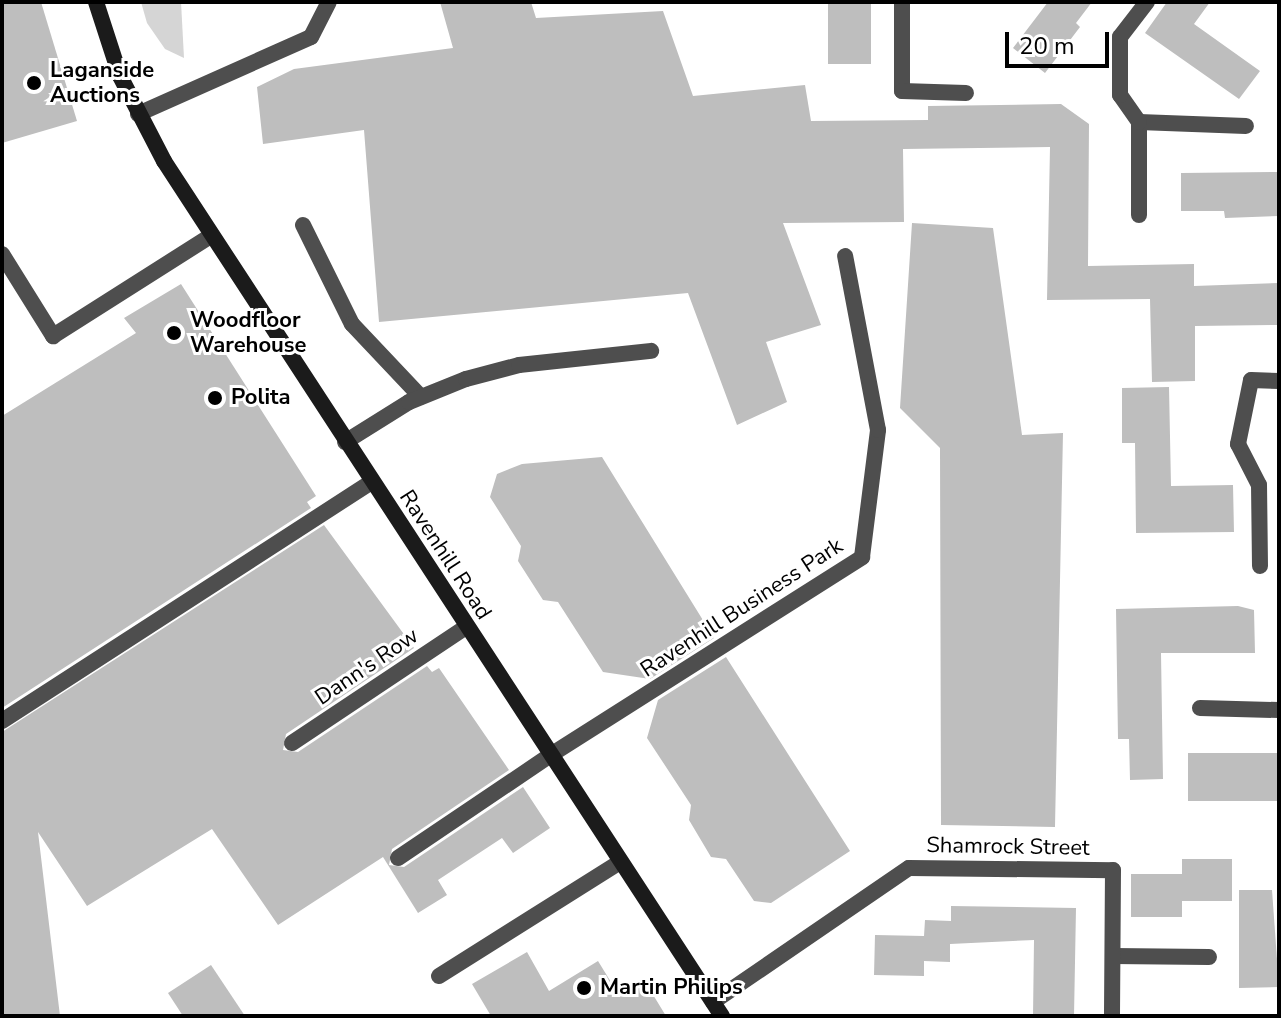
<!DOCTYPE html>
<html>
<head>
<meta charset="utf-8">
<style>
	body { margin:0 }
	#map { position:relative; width:1281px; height:1018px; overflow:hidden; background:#fff; font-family:"Nunito Sans",sans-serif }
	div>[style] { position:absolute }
	.green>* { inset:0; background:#d5d5d5 }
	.building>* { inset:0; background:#bebebe; transform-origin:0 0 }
	.lane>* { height:16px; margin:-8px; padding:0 8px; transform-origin:8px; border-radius:8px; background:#4e4e4e }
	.street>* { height:16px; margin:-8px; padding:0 8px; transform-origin:8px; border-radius:8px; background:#4e4e4e }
	.secondary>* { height:16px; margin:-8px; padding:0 8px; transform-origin:8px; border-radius:8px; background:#1b1b1b }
	.dots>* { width:22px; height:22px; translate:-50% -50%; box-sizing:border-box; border:4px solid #fff; border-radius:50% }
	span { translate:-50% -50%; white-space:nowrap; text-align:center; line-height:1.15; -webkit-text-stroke:6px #fff; paint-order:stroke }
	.poi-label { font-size:22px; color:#000; font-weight:700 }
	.left { translate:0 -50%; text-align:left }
	.street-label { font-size:22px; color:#000 }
	.frame { position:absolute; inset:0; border:4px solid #000; pointer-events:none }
	.scale { position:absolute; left:1005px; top:32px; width:104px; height:36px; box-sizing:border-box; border:4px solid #000; border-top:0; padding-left:10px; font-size:24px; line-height:28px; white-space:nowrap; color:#000; -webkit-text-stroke:6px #fff; paint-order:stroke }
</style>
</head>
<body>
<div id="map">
	<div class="green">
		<div style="clip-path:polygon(141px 2px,181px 2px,184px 58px,165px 49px,147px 23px)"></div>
	</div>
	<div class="building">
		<div style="clip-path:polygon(2px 2px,41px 2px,77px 121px,2px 143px)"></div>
		<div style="clip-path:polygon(440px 2px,531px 2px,536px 18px,663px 11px,693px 96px,805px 85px,811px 121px,928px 120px,928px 106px,1061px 104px,1089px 124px,1088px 266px,1194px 264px,1194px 286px,1279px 283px,1279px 325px,1195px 326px,1195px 381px,1152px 382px,1150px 299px,1047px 300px,1050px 147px,903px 149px,904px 222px,783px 223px,821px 325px,766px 342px,787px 402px,737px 425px,688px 293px,379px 322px,364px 130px,263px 144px,257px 87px,294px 69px,453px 48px)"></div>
		<div style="left:828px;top:2px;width:43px;height:62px"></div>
		<div style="clip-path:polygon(1048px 2px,1092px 2px,1076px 23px,1080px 27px,1045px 73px,1013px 48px)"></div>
		<div style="clip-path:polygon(1167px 2px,1210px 2px,1194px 24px,1260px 71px,1239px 99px,1145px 33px)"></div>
		<div style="clip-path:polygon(1279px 172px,1279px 216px,1225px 218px,1224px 211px,1181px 211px,1181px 173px)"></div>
		<div style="clip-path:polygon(912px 223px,993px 228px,1022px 435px,1063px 433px,1055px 827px,941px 825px,940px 448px,900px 408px)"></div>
		<div style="clip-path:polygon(181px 284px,316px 496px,307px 502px,311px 508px,2px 708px,2px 416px,136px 333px,124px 318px)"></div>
		<div style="clip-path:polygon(1169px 387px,1171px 486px,1233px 485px,1234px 532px,1136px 533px,1135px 443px,1122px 443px,1122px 388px)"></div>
		<div style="clip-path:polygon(602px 457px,714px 638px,650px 679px,603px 672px,558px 602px,543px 600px,518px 561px,521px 546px,490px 497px,497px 474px,522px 464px)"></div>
		<div style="clip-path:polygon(324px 525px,414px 648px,286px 734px,283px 750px,298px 752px,427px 666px,432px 672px,439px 668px,509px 770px,392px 849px,389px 865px,404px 867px,523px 787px,550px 828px,513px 853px,502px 838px,438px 880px,447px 895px,418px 913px,383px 857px,278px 925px,212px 829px,87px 906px,38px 832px,60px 1016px,2px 1016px,2px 732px)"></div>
		<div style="clip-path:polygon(1238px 606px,1254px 610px,1255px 653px,1161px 653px,1163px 779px,1130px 780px,1129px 739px,1118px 739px,1116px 609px)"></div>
		<div style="clip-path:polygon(726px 657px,850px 851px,771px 903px,754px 901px,726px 859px,711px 857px,689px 820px,691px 805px,647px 738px,658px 700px)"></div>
		<div style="left:1279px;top:753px;width:48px;height:91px;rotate:90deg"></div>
		<div style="clip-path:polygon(1182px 859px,1232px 859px,1232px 901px,1182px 901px,1182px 917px,1131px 917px,1131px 874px,1182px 874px)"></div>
		<div style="clip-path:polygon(1239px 890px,1272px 890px,1279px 987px,1239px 988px)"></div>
		<div style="clip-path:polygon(951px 906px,1076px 908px,1074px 1016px,1033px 1016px,1034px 940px,950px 944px,950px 962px,924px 961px,924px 976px,874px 975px,875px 935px,924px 936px,925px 920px,951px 921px)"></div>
		<div style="clip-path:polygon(527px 952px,549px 991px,598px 961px,619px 995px,644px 980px,666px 1016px,491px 1016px,472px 984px)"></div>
		<div style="clip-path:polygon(211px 965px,245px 1016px,183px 1016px,168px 993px)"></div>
	</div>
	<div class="lane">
		<div style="left:303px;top:225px;width:110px;rotate:63.7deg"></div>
		<div style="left:352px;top:324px;width:100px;rotate:46.6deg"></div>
		<div style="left:2px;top:254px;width:97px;rotate:58.1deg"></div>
		<div style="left:53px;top:336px;width:188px;rotate:-32.4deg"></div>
		<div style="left:345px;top:442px;width:75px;rotate:-32deg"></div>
		<div style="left:409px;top:402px;width:61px;rotate:-22deg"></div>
		<div style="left:466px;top:379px;width:55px;rotate:-14.8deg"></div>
		<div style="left:519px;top:365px;width:133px;rotate:-6.1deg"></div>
		<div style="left:2px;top:721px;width:440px;rotate:-32.9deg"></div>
		<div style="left:549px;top:756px;width:371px;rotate:-32.4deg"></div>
		<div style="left:862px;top:557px;width:128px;rotate:-82.8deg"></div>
		<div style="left:878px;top:430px;width:177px;rotate:-100.7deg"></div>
		<div style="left:439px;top:976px;width:214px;rotate:-32.2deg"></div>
	</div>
	<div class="street">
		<div style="left:902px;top:2px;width:89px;rotate:90deg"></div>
		<div style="left:902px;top:91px;width:64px;rotate:1.8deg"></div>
		<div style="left:138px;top:114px;width:189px;rotate:-24deg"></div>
		<div style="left:311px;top:37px;width:39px;rotate:-63deg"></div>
		<div style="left:1139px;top:122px;width:107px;rotate:2.1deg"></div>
		<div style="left:1139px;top:215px;width:93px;rotate:-90deg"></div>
		<div style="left:1139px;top:122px;width:33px;rotate:-125deg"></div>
		<div style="left:1120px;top:95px;width:58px;rotate:-90deg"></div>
		<div style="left:1120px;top:37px;width:44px;rotate:-52.4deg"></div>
		<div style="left:1260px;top:566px;width:81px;rotate:-90.7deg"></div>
		<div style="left:1259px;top:485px;width:46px;rotate:-117.1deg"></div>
		<div style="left:1238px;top:444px;width:65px;rotate:-78.5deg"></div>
		<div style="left:1251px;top:380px;width:28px;rotate:2deg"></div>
		<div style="left:1200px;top:708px;width:79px;rotate:1.5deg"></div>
		<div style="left:292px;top:743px;width:209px;rotate:-33.7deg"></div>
		<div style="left:398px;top:858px;width:182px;rotate:-34deg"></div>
		<div style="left:1113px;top:956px;width:96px;rotate:0.6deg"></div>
		<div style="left:713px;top:1002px;width:237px;rotate:-34.4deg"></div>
		<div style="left:909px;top:868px;width:204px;rotate:0.6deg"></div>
		<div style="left:1113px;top:870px;width:146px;rotate:90.4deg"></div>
	</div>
	<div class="secondary">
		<div style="left:96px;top:2px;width:78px;rotate:72deg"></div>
		<div style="left:120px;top:76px;width:96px;rotate:62.6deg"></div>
		<div style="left:164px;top:161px;width:1021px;rotate:56.87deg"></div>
	</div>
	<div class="dots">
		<div style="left:34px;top:83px;background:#000"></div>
		<div style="left:174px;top:333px;background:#000"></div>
		<div style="left:215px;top:398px;background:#000"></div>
		<div style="left:584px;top:988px;background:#000"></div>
	</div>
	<div class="poi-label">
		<span class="left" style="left:50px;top:83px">Laganside<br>Auctions</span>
		<span class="left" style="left:190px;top:333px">Woodfloor<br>Warehouse</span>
		<span class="left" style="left:231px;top:398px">Polita</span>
		<span class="left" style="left:600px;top:988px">Martin Philips</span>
	</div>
	<div class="street-label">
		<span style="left:445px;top:555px;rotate:57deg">Ravenhill Road</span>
		<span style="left:742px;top:608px;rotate:-33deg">Ravenhill Business Park</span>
		<span style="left:367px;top:667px;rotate:-34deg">Dann's Row</span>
		<span style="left:1008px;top:847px;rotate:1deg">Shamrock Street</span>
	</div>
	<div class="frame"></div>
	<div class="scale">20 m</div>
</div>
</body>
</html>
